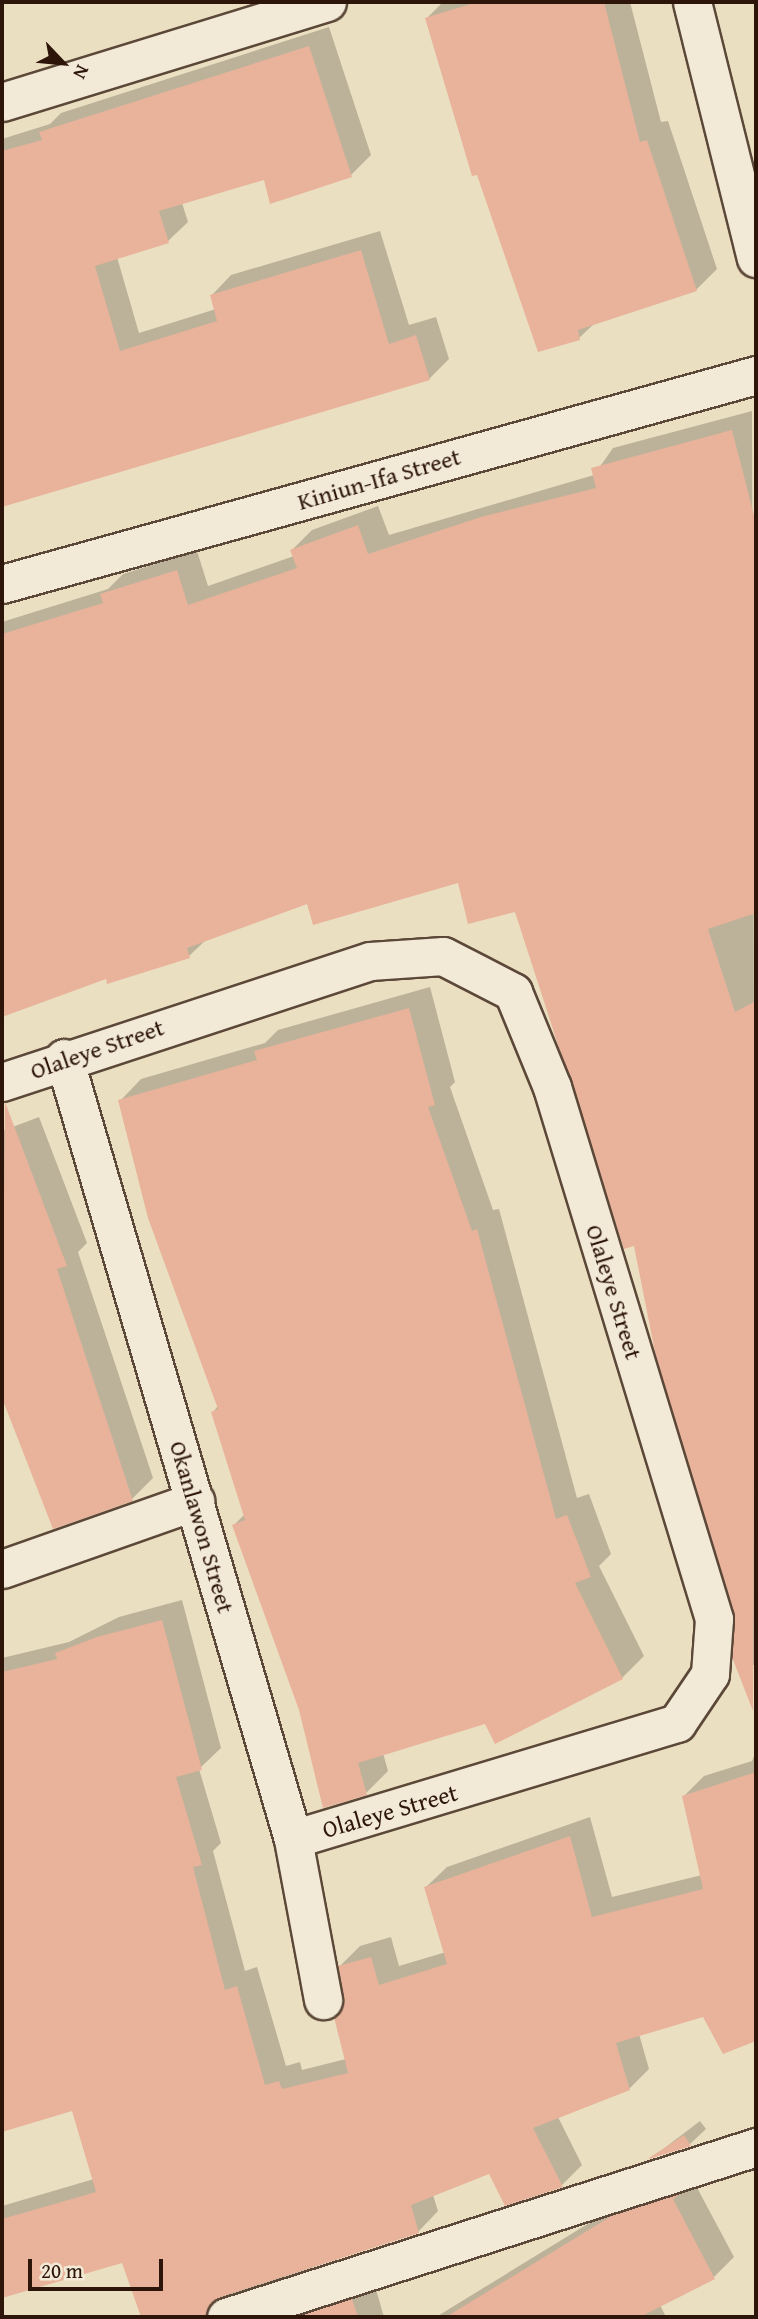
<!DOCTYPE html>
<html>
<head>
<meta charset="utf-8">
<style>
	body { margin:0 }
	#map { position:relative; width:758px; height:2319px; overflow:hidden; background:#ebdfc1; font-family:"Gentium Book Plus",serif }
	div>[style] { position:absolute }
	.shadow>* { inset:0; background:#0003 }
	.building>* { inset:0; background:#e8b29b }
	.roads { filter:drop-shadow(2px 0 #5c4838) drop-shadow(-2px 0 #5c4838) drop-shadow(0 2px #5c4838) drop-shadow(0 -2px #5c4838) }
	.street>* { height:37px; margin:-18.5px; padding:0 18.5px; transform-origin:18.5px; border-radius:18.5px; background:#f2ead7 }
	span { translate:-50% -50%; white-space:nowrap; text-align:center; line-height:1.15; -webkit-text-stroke:7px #f2ead7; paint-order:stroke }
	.street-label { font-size:24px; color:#2d150a }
	.frame { position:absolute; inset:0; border:4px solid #2d150a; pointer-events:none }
	.north { position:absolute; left:28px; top:28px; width:70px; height:70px; -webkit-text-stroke:5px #f2ead7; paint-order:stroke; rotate:116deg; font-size:19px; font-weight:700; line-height:28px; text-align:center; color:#2d150a }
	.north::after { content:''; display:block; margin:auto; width:24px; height:32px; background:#2d150a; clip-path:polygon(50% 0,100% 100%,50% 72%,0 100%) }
	.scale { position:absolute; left:28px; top:2259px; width:135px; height:32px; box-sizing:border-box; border:4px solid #2d150a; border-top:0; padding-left:9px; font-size:21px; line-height:24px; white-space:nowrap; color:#2d150a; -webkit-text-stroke:5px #f2ead7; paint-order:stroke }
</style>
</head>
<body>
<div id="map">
	<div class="shadow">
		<div style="clip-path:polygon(443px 2px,630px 2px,661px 122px,668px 121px,717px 269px,697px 289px,595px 323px,579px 338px,427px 18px)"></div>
		<div style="clip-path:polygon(329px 27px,371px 155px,351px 175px,265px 178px,182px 203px,188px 222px,168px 241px,117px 257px,139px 333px,216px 309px,212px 295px,231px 275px,380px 231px,409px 325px,436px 317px,449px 359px,429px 379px,2px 506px,2px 139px,50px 124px,61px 113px)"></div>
		<div style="clip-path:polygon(752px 411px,756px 1664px,740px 1671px,736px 1613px,636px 1244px,517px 910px,459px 881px,309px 901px,207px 939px,189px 956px,107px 977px,2px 1015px,2px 622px,108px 589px,123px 574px,197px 551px,208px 586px,294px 556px,292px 550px,312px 530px,378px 506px,389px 535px,594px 475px,613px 448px)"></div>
		<div style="clip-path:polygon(430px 987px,455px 1082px,450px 1087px,493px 1210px,499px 1209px,577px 1498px,589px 1494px,611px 1554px,599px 1566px,644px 1656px,622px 1678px,383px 1753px,388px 1771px,366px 1793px,301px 1709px,234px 1525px,245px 1514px,213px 1412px,218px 1406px,120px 1101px,141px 1079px,265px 1043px,278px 1030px)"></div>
		<div style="clip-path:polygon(39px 1117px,87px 1243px,78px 1252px,153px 1478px,132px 1499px,54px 1527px,2px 1393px,2px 1131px)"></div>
		<div style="clip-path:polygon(182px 1600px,221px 1748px,199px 1769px,221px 1843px,213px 1851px,245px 1971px,257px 1967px,286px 2066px,300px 2062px,302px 2070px,346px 2059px,340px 1966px,360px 1946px,391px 1937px,399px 1966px,446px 1952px,426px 1887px,447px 1867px,590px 1817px,612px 1897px,702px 1875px,684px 1796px,704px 1776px,752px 1761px,756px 1751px,756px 2040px,724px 2052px,704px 2015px,639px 2034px,649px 2069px,629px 2089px,558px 2117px,582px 2165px,562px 2185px,490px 2172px,433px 2195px,438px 2211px,418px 2232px,227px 2296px,226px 2303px,242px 2317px,143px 2317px,123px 2261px,2px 2297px,2px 2206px,94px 2179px,73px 2109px,2px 2130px,2px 1658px,69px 1642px,119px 1617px)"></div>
		<div style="clip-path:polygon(700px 2121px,706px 2129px,690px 2144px,654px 2156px)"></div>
		<div style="clip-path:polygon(693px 2180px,734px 2257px,714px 2277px,660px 2305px,666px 2317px,436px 2317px,635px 2195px)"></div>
		<div style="clip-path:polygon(373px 2279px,384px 2317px,246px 2317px)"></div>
	</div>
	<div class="building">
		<div style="clip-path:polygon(477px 2px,604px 2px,640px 142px,647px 140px,697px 291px,578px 330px,580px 340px,538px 352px,477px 175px,472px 176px,425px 18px)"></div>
		<div style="clip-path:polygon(309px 46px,352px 177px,270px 204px,264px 180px,159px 211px,169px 243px,95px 266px,120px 351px,217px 321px,210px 295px,361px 250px,389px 344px,416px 335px,430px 380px,2px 507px,2px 151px,42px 140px,39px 132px)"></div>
		<div style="clip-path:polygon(732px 430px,756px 523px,756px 913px,708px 929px,735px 1012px,756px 1001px,753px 1711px,732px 1657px,734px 1613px,656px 1357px,634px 1246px,624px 1249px,515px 912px,468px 924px,458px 883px,313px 925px,307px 904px,187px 948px,190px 958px,107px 984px,106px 979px,2px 1017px,2px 634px,103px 603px,100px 594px,177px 570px,188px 605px,297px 568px,290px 550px,358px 525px,368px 554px,481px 517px,596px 488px,591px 468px)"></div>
		<div style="clip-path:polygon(409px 1008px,435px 1105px,428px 1107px,472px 1231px,477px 1229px,556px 1519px,567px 1515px,591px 1577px,575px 1583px,623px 1679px,495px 1744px,485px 1724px,358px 1763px,367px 1795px,323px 1808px,299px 1710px,232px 1525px,245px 1520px,211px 1412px,218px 1409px,148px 1218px,118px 1100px,257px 1060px,254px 1051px)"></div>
		<div style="clip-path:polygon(5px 1102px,67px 1266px,57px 1269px,133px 1501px,53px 1529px,2px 1398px)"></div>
		<div style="clip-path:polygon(162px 1620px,202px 1770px,176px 1777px,202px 1865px,193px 1867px,225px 1990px,237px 1986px,265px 2085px,279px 2081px,282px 2089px,348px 2073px,334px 2017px,344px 1997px,338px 1966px,371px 1957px,379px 1985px,447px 1964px,424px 1887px,570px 1836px,592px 1917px,703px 1889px,682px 1796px,756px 1772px,756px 2041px,723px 2054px,703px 2017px,616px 2043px,630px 2090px,533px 2128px,563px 2187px,505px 2206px,489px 2174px,411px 2205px,419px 2233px,220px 2297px,206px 2317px,141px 2317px,122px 2263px,2px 2298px,2px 2219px,96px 2192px,72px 2111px,2px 2132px,2px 1672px,57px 1659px,55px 1653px,97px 1637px)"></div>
		<div style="clip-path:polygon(684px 2135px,691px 2146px,649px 2159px,649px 2158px)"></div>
		<div style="clip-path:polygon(683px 2192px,673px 2199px,715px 2279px,640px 2317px,446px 2317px,613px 2215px)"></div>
		<div style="clip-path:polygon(352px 2299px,358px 2317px,294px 2317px)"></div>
	</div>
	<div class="roads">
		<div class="street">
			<div style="left:692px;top:2px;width:264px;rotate:76deg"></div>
			<div style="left:2px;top:102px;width:340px;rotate:-17.1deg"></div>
			<div style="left:2px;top:584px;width:782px;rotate:-15.49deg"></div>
			<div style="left:64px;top:1058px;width:814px;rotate:73.66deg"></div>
			<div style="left:293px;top:1839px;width:164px;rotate:79.4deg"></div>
			<div style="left:2px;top:1082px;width:387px;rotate:-18.2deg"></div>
			<div style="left:370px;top:961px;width:73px;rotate:-3.9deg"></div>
			<div style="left:443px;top:956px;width:79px;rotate:27.2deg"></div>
			<div style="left:513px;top:992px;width:103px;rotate:67.7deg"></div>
			<div style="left:552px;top:1087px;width:556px;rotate:73.06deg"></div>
			<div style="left:714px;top:1619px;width:55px;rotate:94.2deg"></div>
			<div style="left:710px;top:1674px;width:59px;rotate:124deg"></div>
			<div style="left:677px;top:1723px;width:401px;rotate:163.2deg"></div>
			<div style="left:2px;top:1569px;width:205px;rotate:-19.4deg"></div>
			<div style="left:226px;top:2317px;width:557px;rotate:-17.78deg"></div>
		</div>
	</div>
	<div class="street-label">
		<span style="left:379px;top:479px;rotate:-16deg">Kiniun-Ifa Street</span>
		<span style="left:97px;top:1049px;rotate:-19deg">Olaleye Street</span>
		<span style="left:614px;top:1292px;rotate:73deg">Olaleye Street</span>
		<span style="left:202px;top:1527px;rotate:74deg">Okanlawon Street</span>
		<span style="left:390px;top:1811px;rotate:-16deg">Olaleye Street</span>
	</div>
	<div class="frame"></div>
	<div class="north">N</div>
	<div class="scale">20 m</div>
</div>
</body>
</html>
